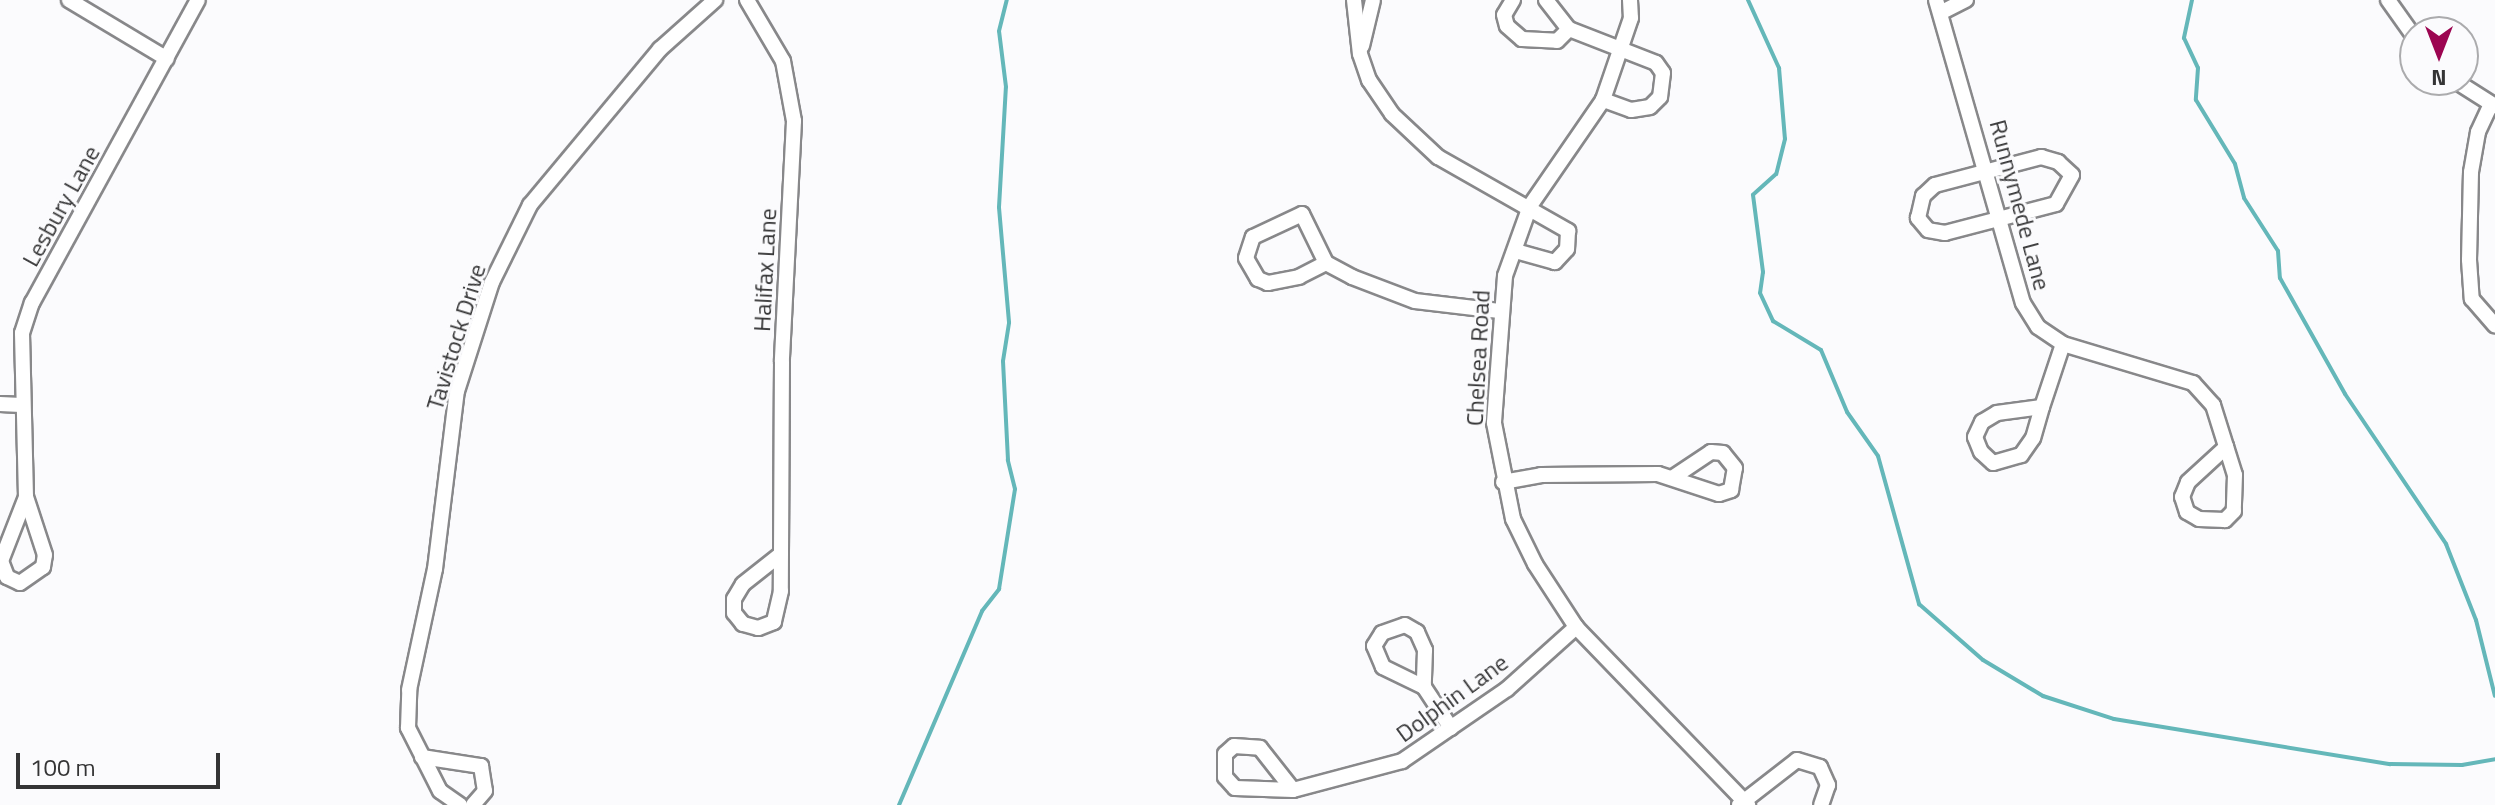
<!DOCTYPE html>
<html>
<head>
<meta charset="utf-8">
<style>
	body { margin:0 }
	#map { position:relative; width:2495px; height:805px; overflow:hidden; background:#fbfbfd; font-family:"Titillium Web",sans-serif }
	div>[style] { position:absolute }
	.stream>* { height:4px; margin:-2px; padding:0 2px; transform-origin:2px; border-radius:2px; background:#64b7b9 }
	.roads { filter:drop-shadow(2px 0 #88888a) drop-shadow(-2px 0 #88888a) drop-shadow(0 2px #88888a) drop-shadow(0 -2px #88888a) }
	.minor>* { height:14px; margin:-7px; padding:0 7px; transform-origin:7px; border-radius:7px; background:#fff }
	span { translate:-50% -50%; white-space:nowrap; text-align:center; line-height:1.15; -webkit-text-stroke:6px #fbfbfd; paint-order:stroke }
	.street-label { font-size:24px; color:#343435 }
	.north { position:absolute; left:2399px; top:16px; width:80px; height:80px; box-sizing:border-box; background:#fbfbfd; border:2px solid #ababad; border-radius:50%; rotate:180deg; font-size:22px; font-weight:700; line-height:32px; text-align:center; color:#343435 }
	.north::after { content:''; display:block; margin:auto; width:28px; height:36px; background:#9c0551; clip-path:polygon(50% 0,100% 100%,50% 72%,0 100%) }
	.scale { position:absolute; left:16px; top:753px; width:204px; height:36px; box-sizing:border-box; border:4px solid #343435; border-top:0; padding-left:10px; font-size:24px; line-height:28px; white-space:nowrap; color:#343435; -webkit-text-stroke:6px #fbfbfd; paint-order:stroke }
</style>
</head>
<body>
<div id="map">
	<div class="stream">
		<div style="left:1748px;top:0;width:75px;rotate:65.5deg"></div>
		<div style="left:1779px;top:68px;width:71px;rotate:85.2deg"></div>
		<div style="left:1785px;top:139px;width:36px;rotate:104deg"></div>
		<div style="left:1776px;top:174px;width:31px;rotate:138deg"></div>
		<div style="left:1753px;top:195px;width:78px;rotate:82.6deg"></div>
		<div style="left:1763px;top:272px;width:21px;rotate:98deg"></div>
		<div style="left:1760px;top:293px;width:31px;rotate:65deg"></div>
		<div style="left:1773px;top:321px;width:56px;rotate:31.1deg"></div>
		<div style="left:1821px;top:350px;width:67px;rotate:67.2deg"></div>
		<div style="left:1847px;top:412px;width:54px;rotate:54.8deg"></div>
		<div style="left:1878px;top:456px;width:154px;rotate:74.5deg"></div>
		<div style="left:1919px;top:604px;width:85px;rotate:41.2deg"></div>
		<div style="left:1983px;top:660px;width:70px;rotate:31deg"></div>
		<div style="left:2043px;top:696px;width:75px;rotate:17.9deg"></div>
		<div style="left:2114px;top:719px;width:280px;rotate:9.3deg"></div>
		<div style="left:2390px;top:764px;width:72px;rotate:0.8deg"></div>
		<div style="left:2462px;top:765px;width:34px;rotate:-10deg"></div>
		<div style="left:2192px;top:0;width:39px;rotate:102deg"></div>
		<div style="left:2184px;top:38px;width:33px;rotate:65deg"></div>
		<div style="left:2198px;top:68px;width:32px;rotate:94deg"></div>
		<div style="left:2196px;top:100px;width:75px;rotate:58.6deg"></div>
		<div style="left:2235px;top:164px;width:35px;rotate:75deg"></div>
		<div style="left:2244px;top:198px;width:63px;rotate:57.3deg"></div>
		<div style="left:2278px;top:251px;width:27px;rotate:86deg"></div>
		<div style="left:2280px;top:278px;width:133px;rotate:60.7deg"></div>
		<div style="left:2345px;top:394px;width:181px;rotate:56deg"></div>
		<div style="left:2446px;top:544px;width:82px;rotate:68.5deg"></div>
		<div style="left:2476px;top:620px;width:78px;rotate:76deg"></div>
		<div style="left:899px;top:805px;width:211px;rotate:-66.8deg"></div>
		<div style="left:982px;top:611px;width:28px;rotate:-52deg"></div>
		<div style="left:999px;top:589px;width:101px;rotate:-80.9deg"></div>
		<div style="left:1015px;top:489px;width:30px;rotate:-104deg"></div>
		<div style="left:1008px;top:460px;width:99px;rotate:-92.9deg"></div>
		<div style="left:1003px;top:361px;width:39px;rotate:-81deg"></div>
		<div style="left:1009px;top:322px;width:115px;rotate:-95deg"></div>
		<div style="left:999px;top:207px;width:120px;rotate:-86.7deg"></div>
		<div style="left:1006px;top:87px;width:56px;rotate:-97.1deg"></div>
		<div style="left:999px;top:31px;width:32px;rotate:-76deg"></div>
	</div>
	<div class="roads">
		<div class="minor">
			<div style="left:69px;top:0;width:114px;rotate:31deg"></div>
			<div style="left:747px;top:0;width:71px;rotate:59.5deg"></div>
			<div style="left:783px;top:61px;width:61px;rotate:79.6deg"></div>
			<div style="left:794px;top:121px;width:241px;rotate:92.9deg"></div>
			<div style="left:782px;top:362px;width:229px;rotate:90.3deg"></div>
			<div style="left:781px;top:591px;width:32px;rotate:103deg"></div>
			<div style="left:774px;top:622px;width:17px;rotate:159deg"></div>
			<div style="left:758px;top:628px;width:16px;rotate:-165deg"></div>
			<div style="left:743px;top:624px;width:14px;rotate:-129deg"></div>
			<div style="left:734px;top:613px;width:14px;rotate:-90deg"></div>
			<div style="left:734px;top:599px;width:17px;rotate:-59deg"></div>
			<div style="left:743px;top:584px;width:48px;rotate:-38.3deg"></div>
			<div style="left:1354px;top:0;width:54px;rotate:83.7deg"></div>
			<div style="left:1360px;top:54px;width:28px;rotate:71deg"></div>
			<div style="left:1369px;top:80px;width:41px;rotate:55.9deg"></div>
			<div style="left:1392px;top:114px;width:63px;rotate:43.1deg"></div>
			<div style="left:1438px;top:157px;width:150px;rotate:29.6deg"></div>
			<div style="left:1568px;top:231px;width:18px;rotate:93deg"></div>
			<div style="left:1567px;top:249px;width:18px;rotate:133deg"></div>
			<div style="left:1555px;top:262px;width:41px;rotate:-164.6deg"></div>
			<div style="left:1513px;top:0;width:17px;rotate:121deg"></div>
			<div style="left:1504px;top:15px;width:11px;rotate:75deg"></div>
			<div style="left:1507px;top:26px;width:20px;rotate:41deg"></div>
			<div style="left:1522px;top:39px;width:35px;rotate:3deg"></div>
			<div style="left:1557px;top:41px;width:17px;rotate:-45deg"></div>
			<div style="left:1546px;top:0;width:37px;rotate:52deg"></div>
			<div style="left:1569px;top:29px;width:93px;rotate:21.3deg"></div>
			<div style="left:1656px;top:63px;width:12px;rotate:55deg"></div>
			<div style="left:1663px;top:73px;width:24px;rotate:97deg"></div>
			<div style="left:1660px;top:97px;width:14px;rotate:135deg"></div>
			<div style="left:1650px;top:107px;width:19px;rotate:171deg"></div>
			<div style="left:1631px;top:110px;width:30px;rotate:-160deg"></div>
			<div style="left:1630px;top:0;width:18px;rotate:87deg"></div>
			<div style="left:1631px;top:18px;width:87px;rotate:108.9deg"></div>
			<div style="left:1603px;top:100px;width:129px;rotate:124.6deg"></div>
			<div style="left:1530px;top:206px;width:74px;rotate:109.7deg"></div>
			<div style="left:1505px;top:276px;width:147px;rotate:94.3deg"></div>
			<div style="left:1494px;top:423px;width:98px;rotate:78.8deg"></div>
			<div style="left:1513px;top:519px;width:50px;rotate:63.9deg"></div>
			<div style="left:1535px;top:564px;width:75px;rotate:56.9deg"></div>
			<div style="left:1576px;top:627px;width:248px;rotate:46deg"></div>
			<div style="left:1936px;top:0;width:315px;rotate:74deg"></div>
			<div style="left:2023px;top:303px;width:28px;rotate:58deg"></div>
			<div style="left:2038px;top:327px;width:30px;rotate:34deg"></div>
			<div style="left:2063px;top:344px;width:136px;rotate:16.7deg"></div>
			<div style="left:2193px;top:383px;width:30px;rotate:48deg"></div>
			<div style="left:2213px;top:405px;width:73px;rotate:72.6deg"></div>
			<div style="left:2235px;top:475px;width:36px;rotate:92deg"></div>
			<div style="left:2234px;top:511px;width:13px;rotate:135deg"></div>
			<div style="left:2225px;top:520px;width:26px;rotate:-178deg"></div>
			<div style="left:2199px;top:519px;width:14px;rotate:-150deg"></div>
			<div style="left:2187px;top:512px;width:16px;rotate:-108deg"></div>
			<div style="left:2182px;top:497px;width:16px;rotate:-68deg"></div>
			<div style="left:2188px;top:482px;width:52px;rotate:-42.6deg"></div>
			<div style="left:2388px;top:0;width:47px;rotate:54.6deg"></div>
			<div style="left:1942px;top:12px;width:27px;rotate:-27deg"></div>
			<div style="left:1362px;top:46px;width:47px;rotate:-76.6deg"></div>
			<div style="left:2454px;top:80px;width:49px;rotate:32.4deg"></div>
			<div style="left:2491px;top:104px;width:31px;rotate:115deg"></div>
			<div style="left:2478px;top:132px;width:41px;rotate:99.9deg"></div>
			<div style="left:2471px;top:172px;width:88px;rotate:91.3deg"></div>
			<div style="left:2469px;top:260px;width:39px;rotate:86deg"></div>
			<div style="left:2472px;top:299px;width:35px;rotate:49deg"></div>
			<div style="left:2041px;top:157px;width:18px;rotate:16deg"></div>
			<div style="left:2058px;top:162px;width:19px;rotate:43deg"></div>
			<div style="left:2072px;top:175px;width:33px;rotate:119deg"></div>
			<div style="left:2056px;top:204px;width:115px;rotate:165.4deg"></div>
			<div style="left:1945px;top:233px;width:17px;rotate:-170deg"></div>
			<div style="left:1928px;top:230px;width:16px;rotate:-130deg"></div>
			<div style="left:1918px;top:218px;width:23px;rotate:-77deg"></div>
			<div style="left:1923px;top:196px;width:16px;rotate:-43deg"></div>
			<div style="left:1935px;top:185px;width:110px;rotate:-14.8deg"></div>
			<div style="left:1326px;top:263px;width:30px;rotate:153deg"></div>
			<div style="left:1299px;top:277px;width:32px;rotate:169deg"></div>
			<div style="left:1268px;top:283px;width:11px;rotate:-158deg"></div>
			<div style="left:1258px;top:279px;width:24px;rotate:-120deg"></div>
			<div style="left:1246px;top:258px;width:22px;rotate:-72deg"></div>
			<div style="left:1253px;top:237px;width:54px;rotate:-25.1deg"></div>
			<div style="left:1302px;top:214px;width:55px;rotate:63.9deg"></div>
			<div style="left:1326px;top:263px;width:30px;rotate:28deg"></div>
			<div style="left:1352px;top:277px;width:67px;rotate:20.9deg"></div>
			<div style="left:1415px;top:301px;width:85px;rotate:6.8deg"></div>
			<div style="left:0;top:404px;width:21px;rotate:3deg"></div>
			<div style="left:2042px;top:407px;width:32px;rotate:106deg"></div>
			<div style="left:2033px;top:438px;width:21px;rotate:125deg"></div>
			<div style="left:2021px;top:455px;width:29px;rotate:164deg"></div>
			<div style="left:1993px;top:463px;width:16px;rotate:-137deg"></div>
			<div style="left:1981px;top:452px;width:16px;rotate:-112deg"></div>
			<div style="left:1975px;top:437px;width:17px;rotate:-65deg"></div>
			<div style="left:1982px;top:422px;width:17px;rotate:-31deg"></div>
			<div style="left:1997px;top:413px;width:45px;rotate:-7.6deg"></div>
			<div style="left:2042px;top:407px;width:66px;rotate:-71.6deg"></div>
			<div style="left:1503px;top:482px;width:39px;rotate:-10deg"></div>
			<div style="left:1541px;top:475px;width:117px;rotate:-0.5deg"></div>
			<div style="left:1658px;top:474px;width:64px;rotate:18.2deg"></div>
			<div style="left:1719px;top:494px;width:13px;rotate:-18deg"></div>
			<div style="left:1731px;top:490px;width:22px;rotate:-80deg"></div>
			<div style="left:1735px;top:468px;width:19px;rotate:-129deg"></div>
			<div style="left:1723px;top:453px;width:12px;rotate:-175deg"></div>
			<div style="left:1711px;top:452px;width:47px;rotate:146.3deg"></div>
			<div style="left:26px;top:497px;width:69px;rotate:111.3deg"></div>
			<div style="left:1px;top:561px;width:17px;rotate:69deg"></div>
			<div style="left:7px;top:577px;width:14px;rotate:25deg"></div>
			<div style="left:20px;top:583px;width:28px;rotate:-35deg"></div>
			<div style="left:43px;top:567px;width:12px;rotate:-81deg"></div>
			<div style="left:45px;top:555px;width:61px;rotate:-108.1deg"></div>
			<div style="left:26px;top:497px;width:164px;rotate:-91.4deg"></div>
			<div style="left:22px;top:333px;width:32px;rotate:-72deg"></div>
			<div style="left:32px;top:303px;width:345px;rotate:-61.3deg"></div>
			<div style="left:1424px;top:687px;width:46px;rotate:-154deg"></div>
			<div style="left:1383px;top:667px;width:23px;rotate:-113deg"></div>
			<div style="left:1374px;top:646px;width:15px;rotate:-58deg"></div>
			<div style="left:1382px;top:633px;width:24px;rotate:-19deg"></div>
			<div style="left:1405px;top:625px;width:14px;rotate:30deg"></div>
			<div style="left:1417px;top:632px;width:20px;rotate:66deg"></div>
			<div style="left:1425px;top:650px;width:36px;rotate:92deg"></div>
			<div style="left:1424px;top:686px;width:1px;rotate:90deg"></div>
			<div style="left:1424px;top:687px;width:49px;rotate:56.6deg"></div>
			<div style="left:422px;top:757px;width:60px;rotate:8.7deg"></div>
			<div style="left:481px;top:766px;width:25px;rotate:81deg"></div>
			<div style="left:485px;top:791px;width:18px;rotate:131deg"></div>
			<div style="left:1293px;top:790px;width:58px;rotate:-178deg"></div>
			<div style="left:1235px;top:788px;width:15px;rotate:-132deg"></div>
			<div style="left:1225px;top:777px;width:23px;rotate:-90deg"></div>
			<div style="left:1225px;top:754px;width:12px;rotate:-42deg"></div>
			<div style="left:1234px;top:746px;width:26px;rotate:4deg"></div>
			<div style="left:1260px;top:748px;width:53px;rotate:51.8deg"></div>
			<div style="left:1293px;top:790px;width:113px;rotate:-14.9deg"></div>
			<div style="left:1402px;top:761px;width:127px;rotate:-34.4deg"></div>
			<div style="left:1507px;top:689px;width:93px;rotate:-41.9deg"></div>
			<div style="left:460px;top:805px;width:24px;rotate:-145deg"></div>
			<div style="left:440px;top:791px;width:71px;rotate:-116.9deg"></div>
			<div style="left:408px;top:728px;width:38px;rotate:-88deg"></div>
			<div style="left:409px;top:690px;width:124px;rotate:-77.9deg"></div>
			<div style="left:435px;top:569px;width:179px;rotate:-83deg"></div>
			<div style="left:457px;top:391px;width:114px;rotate:-72.2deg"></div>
			<div style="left:492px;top:282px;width:86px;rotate:-63.7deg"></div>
			<div style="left:530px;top:205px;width:203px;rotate:-50.2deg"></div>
			<div style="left:660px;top:49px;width:74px;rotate:-41.7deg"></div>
			<div style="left:1739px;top:805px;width:73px;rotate:-37.8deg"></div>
			<div style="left:1797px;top:760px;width:24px;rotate:17deg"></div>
			<div style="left:1820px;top:767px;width:20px;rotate:66deg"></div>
			<div style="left:1828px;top:785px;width:21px;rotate:109deg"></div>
		</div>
	</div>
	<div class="street-label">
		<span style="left:2020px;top:205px;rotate:75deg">Runnymede Lane</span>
		<span style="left:61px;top:206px;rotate:-61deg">Lesbury Lane</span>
		<span style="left:765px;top:270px;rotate:-87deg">Halifax Lane</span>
		<span style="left:456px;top:337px;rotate:-73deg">Tavistock Drive</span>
		<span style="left:1478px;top:358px;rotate:-87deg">Chelsea Road</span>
		<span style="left:1452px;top:698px;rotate:-36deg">Dolphin Lane</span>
	</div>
	<div class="north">N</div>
	<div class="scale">100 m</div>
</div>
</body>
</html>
